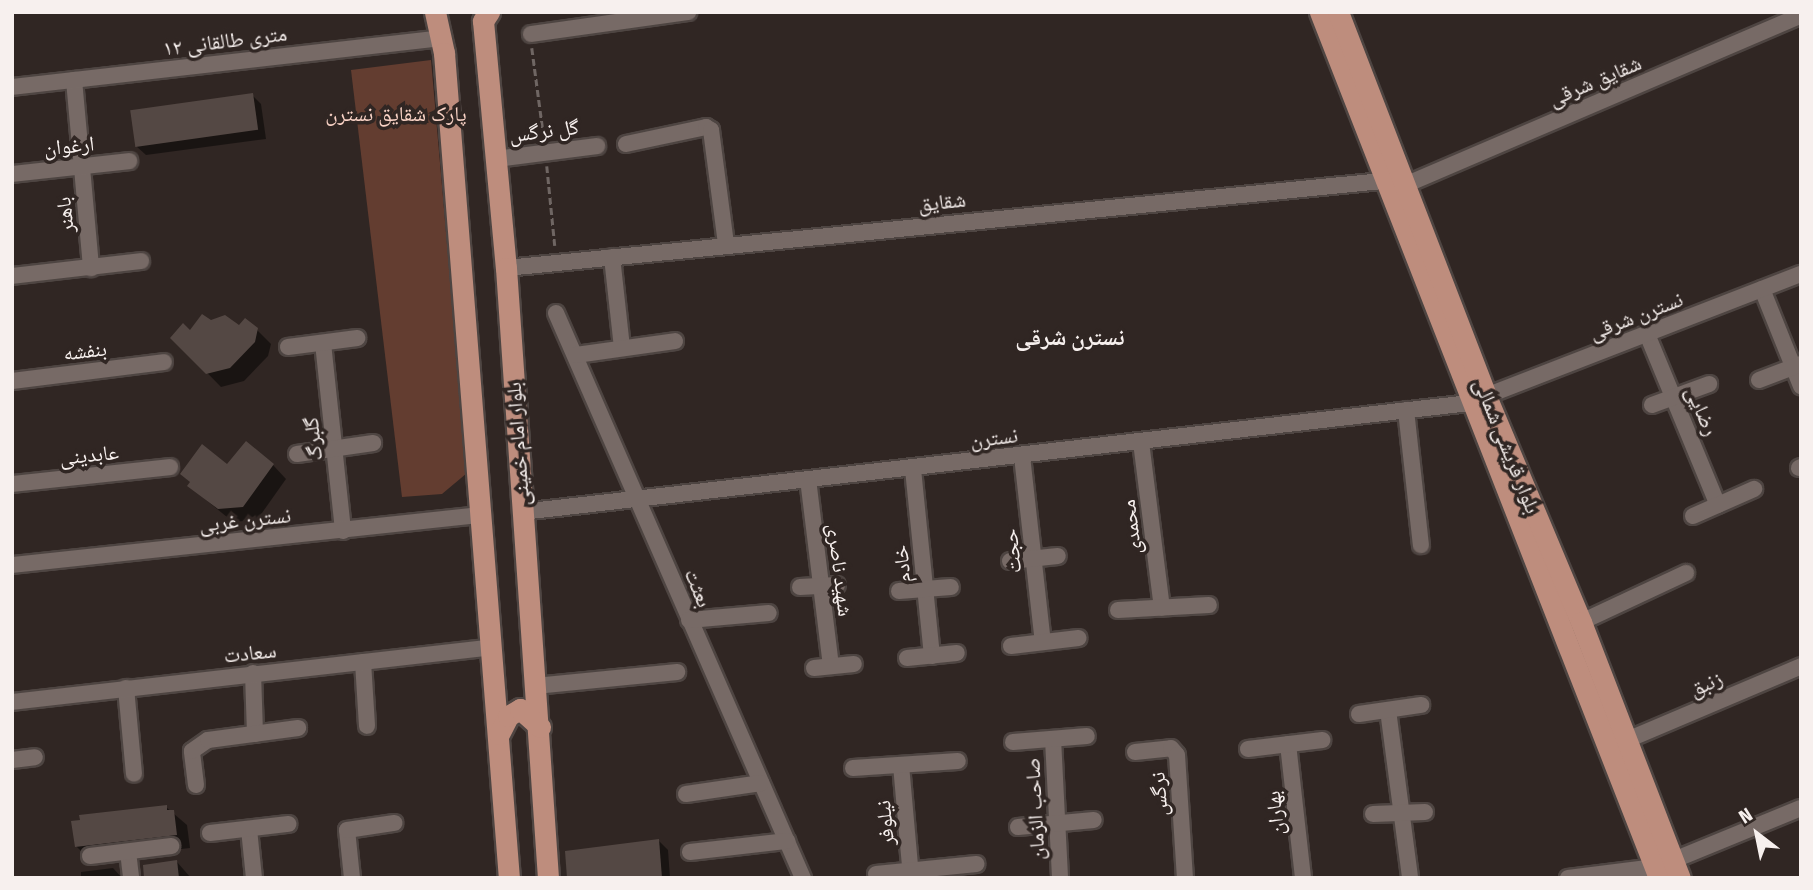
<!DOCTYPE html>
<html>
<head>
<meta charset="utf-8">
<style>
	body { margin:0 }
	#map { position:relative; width:1813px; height:890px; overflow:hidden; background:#302623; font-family:"Fira Sans Condensed","Noto Naskh Arabic",sans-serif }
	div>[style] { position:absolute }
	.green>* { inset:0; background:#633d30 }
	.shadow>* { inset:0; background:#0007 }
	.building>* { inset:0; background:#544844; transform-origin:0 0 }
	.path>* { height:2.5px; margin-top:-1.25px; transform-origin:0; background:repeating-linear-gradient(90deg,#6f6663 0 7px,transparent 0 10.5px) }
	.roads { filter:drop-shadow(2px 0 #4e4542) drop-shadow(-2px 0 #4e4542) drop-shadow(0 2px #4e4542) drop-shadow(0 -2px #4e4542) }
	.minor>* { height:16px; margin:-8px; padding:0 8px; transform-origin:8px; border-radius:8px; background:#776a66 }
	.major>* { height:21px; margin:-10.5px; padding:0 10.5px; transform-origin:10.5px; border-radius:10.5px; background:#be8d7d }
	span { translate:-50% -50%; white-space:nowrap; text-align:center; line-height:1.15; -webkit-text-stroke:7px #302623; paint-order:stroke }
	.street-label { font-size:21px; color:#f7f0ee }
	.park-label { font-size:21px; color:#fad3c6 }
	.neighbourhood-label { font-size:23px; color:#f7f0ee; font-weight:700 }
	.frame { position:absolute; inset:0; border:14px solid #f7f0ee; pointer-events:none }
	.north { position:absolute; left:1722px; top:799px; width:70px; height:70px; -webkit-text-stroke:5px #302623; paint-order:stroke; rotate:328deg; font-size:19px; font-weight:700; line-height:28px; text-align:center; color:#f7f0ee }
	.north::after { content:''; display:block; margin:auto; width:24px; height:32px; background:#f7f0ee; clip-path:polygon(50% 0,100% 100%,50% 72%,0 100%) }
</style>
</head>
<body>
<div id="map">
	<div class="green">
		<div style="clip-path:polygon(431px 60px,467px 473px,442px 494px,402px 497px,351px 70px)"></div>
	</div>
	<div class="shadow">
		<div style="clip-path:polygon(252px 95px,261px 104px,266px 139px,146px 155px,136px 146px)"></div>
		<div style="clip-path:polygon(210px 322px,257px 330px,271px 344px,268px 356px,244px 381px,221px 387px,173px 338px)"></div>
		<div style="clip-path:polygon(273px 465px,286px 479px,257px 520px,233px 522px,189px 486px,227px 466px)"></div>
		<div style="clip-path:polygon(166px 807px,187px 825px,190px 848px,90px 860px,76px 846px)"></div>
		<div style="clip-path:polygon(658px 840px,668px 850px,670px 878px,571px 878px)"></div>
		<div style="clip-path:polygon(177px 862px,191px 878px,146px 878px)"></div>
		<div style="clip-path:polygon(113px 868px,122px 878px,81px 878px,81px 872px)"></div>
	</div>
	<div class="building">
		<div style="left:253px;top:93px;width:37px;height:124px;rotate:82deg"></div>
		<div style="clip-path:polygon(202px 314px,211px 320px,225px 315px,239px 325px,245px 318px,258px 328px,255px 342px,230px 368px,206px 374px,170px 338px,183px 323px,190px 330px)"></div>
		<div style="clip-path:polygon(246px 441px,274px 464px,243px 507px,218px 509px,187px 486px,190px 482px,180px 474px,202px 444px,227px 464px)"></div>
		<div style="clip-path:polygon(167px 805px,167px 810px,174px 810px,177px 835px,75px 847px,71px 821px,80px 820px,79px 815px)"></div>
		<div style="clip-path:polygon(659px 839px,662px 878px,567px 878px,565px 851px)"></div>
		<div style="clip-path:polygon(177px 860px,179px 878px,144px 878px,143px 865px)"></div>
	</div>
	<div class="path">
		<div style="left:532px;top:48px;width:91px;rotate:82.4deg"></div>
		<div style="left:547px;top:166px;width:80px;rotate:84.3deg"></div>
	</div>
	<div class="roads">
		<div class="minor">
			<div style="left:531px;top:34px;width:159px;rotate:-8deg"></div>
			<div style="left:74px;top:80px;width:189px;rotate:84.8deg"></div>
			<div style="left:12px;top:87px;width:433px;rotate:-6.5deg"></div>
			<div style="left:626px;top:144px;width:82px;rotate:-12deg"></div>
			<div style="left:706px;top:127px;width:6px;rotate:31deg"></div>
			<div style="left:711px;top:130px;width:115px;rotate:82.5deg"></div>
			<div style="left:496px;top:159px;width:102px;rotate:-7.3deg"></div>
			<div style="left:12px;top:174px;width:118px;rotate:-6.3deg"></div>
			<div style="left:1405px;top:185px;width:431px;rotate:-23.2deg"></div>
			<div style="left:612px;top:257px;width:91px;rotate:83.7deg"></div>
			<div style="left:506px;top:268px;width:880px;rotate:-5.67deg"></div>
			<div style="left:12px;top:276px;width:130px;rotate:-6.6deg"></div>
			<div style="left:1762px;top:289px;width:105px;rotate:68.1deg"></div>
			<div style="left:556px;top:313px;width:617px;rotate:66.39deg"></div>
			<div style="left:1647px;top:334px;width:185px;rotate:67.5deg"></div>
			<div style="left:323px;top:343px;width:189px;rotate:83.9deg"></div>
			<div style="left:288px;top:347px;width:70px;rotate:-7.4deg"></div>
			<div style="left:576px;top:355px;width:100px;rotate:-8deg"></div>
			<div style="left:1759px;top:380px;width:45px;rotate:-20.9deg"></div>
			<div style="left:12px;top:381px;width:153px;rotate:-7.1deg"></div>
			<div style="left:1486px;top:396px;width:338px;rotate:-21.2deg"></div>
			<div style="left:1652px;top:405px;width:61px;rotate:-20.2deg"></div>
			<div style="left:1406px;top:410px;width:136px;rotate:83.7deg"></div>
			<div style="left:1141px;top:442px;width:167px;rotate:82.8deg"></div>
			<div style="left:297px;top:454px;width:77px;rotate:-8.2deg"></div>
			<div style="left:1022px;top:456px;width:187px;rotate:83.6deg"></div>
			<div style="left:1799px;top:468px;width:2px;rotate:-27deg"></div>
			<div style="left:913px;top:469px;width:188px;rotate:84.2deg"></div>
			<div style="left:808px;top:479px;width:188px;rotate:83deg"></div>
			<div style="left:12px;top:484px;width:159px;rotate:-6.1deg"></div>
			<div style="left:522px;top:512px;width:954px;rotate:-6.56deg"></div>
			<div style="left:1693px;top:516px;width:67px;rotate:-23.9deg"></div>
			<div style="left:1010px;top:561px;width:48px;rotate:-5.9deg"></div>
			<div style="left:12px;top:565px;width:473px;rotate:-6.1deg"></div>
			<div style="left:800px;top:587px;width:37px;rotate:-3deg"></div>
			<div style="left:899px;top:591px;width:52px;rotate:-4.4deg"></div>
			<div style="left:1118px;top:610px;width:91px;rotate:-3.1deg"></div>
			<div style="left:689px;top:620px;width:80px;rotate:-5deg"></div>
			<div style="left:1581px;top:622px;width:116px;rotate:-25deg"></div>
			<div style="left:1011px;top:646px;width:68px;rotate:-6.7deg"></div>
			<div style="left:907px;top:658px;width:50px;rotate:-5.7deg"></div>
			<div style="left:363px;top:662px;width:64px;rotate:86.4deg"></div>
			<div style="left:814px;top:668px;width:40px;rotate:-5.7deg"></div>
			<div style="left:253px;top:673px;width:61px;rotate:88.1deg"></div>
			<div style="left:535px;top:686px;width:143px;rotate:-5.6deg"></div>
			<div style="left:126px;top:688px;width:86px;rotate:84.7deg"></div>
			<div style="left:12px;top:702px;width:483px;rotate:-6.5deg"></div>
			<div style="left:1388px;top:710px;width:169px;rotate:82.5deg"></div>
			<div style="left:1359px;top:714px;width:63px;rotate:-8.3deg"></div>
			<div style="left:1053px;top:739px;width:139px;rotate:87.1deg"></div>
			<div style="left:1627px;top:740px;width:189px;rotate:-23deg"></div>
			<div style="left:1013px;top:742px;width:74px;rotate:-4.6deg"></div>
			<div style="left:1288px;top:744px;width:135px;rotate:83.6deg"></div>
			<div style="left:1248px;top:749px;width:75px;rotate:-6.9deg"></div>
			<div style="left:1135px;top:752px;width:36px;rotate:-6deg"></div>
			<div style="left:1171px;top:748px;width:9px;rotate:49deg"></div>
			<div style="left:1177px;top:755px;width:123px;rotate:86.3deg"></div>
			<div style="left:12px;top:760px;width:23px;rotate:-7deg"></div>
			<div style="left:901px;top:765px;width:113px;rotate:84.9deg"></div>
			<div style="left:853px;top:768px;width:105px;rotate:-3.8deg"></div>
			<div style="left:196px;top:785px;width:34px;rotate:-97deg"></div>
			<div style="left:192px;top:751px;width:19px;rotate:-35deg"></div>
			<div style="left:208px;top:740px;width:91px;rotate:-7.6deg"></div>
			<div style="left:686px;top:794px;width:76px;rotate:-8.3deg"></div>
			<div style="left:1373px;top:814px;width:52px;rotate:-2.2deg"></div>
			<div style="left:1018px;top:827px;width:76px;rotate:-5.3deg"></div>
			<div style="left:249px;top:829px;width:49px;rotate:84.2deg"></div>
			<div style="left:210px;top:833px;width:79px;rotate:-6.6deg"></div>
			<div style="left:128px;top:852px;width:26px;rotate:83deg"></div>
			<div style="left:690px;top:852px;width:98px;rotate:-6.5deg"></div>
			<div style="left:90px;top:856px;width:82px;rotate:-7deg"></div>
			<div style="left:1674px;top:860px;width:137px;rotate:-22.3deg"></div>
			<div style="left:876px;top:874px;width:101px;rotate:-5.7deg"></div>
			<div style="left:352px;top:878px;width:48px;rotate:-95.9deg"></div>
			<div style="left:347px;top:830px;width:48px;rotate:-8.5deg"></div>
			<div style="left:1568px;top:878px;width:88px;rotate:-7.2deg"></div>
		</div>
		<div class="major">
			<div style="left:435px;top:12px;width:42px;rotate:77.6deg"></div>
			<div style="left:444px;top:53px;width:828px;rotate:85.5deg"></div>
			<div style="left:489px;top:12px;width:11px;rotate:124deg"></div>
			<div style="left:483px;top:21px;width:248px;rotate:84.7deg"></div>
			<div style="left:506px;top:268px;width:611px;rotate:86.06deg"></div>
			<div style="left:1320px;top:12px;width:930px;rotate:68.62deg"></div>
			<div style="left:1338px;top:12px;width:412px;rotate:68.9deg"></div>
			<div style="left:1486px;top:396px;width:245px;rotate:67.2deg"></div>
			<div style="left:1581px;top:622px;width:274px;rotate:68.9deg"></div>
			<div style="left:499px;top:734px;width:20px;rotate:-63deg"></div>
			<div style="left:508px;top:716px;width:14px;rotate:-30deg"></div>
			<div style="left:520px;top:709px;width:27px;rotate:42deg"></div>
		</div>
	</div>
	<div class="street-label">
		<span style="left:225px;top:41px;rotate:-7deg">۱۲ متری طالقانی</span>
		<span style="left:1595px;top:81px;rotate:-23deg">شقایق شرقی</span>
		<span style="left:544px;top:131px;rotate:-7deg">گل نرگس</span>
		<span style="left:69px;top:146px;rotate:-6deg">ارغوان</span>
		<span style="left:942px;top:202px;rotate:-6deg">شقایق</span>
		<span style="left:65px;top:215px;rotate:-96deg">باهنر</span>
		<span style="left:1636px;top:316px;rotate:-21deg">نسترن شرقی</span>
		<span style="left:85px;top:351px;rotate:-7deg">بنفشه</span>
		<span style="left:1702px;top:411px;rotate:67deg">رضایی</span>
		<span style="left:994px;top:438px;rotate:-7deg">نسترن</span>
		<span style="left:313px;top:439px;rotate:-96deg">گلبرگ</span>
		<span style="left:518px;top:444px;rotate:-94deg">بلوار امام خمینی</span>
		<span style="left:1507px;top:446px;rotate:68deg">بلوار قریشی شمالی</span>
		<span style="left:89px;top:455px;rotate:-6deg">عابدینی</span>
		<span style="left:245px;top:520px;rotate:-6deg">نسترن غربی</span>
		<span style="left:1131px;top:527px;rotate:-97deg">محمدی</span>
		<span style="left:1012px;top:551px;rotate:-96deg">حجت</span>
		<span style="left:902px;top:564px;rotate:-96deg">خادم</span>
		<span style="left:840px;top:570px;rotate:83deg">شهید ناصری</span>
		<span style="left:698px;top:588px;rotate:68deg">بعثت</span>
		<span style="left:250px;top:653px;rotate:-6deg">سعادت</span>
		<span style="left:1706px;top:684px;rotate:-23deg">زنبق</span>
		<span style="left:1159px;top:794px;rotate:-94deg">نرگس</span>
		<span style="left:1035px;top:809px;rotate:-93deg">صاحب الزمان</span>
		<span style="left:1275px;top:813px;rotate:-96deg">بهاران</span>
		<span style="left:885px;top:823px;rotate:-95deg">نیلوفر</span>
	</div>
	<div class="park-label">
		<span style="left:396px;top:114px">پارک شقایق نسترن</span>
	</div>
	<div class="neighbourhood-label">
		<span style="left:1070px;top:337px">نسترن شرقی</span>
	</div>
	<div class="frame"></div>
	<div class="north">N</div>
</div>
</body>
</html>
